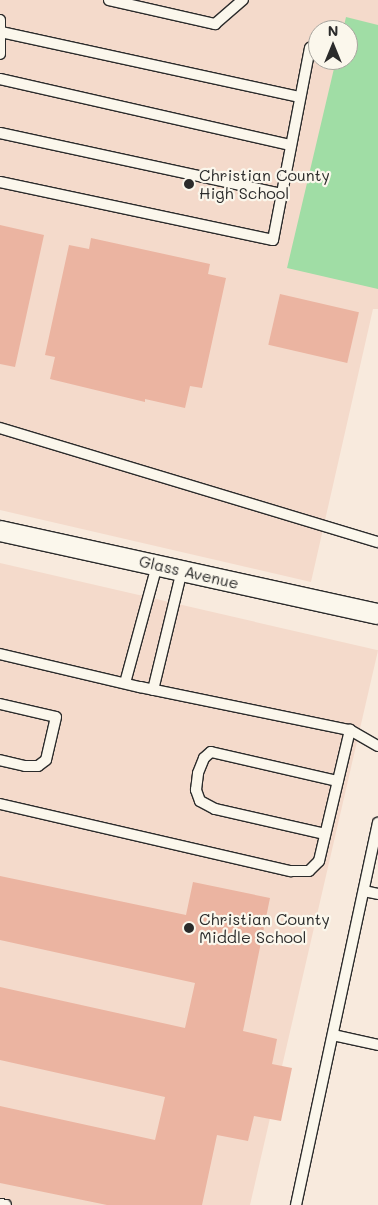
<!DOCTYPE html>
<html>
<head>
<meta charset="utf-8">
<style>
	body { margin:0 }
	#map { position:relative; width:378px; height:1205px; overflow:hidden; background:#f8eadd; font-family:Mali,sans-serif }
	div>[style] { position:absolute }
	.built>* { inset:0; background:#f4dacb; transform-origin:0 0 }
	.green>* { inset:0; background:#a0dda5 }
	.building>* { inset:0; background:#ebb4a1; transform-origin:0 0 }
	.roads { filter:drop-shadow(1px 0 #2b2b2b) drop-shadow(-1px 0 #2b2b2b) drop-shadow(0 1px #2b2b2b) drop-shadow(0 -1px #2b2b2b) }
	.service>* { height:10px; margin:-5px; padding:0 5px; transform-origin:5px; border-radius:5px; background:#fbf7ec }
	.minor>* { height:20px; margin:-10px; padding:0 10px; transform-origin:10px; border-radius:10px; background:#fbf7ec }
	.dots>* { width:14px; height:14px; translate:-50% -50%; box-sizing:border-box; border:2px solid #fbf7ec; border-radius:50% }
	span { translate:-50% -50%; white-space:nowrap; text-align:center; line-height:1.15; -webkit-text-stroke:4.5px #fbf7ec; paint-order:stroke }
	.poi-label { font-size:16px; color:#2b2b2b }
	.left { translate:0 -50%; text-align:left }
	.street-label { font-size:16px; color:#2b2b2b }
	.north { position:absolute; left:308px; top:20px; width:50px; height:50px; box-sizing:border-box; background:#fbf7ec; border:1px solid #a8a59f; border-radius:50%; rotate:0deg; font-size:14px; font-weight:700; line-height:20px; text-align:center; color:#2b2b2b }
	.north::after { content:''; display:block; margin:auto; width:18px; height:22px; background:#2b2b2b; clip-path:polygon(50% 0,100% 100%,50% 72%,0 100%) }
</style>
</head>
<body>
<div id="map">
	<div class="built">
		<div style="clip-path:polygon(evenodd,0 0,378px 0,378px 309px,373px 309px,311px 582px,0 510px,0 0,318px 30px,348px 30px,348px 60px,318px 60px,318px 30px)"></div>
		<div style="left:0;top:563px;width:388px;height:642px;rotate:13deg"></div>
	</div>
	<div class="green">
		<div style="clip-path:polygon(346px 17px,378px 25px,378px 289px,287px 268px,336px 60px,348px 60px,348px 30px,343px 30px)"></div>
	</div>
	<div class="building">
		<div style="clip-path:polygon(0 225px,44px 235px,15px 367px,0 364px)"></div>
		<div style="clip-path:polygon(91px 238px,210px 264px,208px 274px,226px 278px,202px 388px,190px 386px,185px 408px,145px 399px,145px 402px,50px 379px,55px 357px,45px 355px,69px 245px,89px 249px)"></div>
		<div style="left:280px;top:294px;width:81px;height:52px;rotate:13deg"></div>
		<div style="clip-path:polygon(0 876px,186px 915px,193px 882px,270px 898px,243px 1031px,277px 1039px,272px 1064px,292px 1068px,281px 1121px,254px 1116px,248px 1141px,217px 1135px,202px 1205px,107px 1205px,0 1183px,0 1106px,155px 1140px,165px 1097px,0 1060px,0 987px,185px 1028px,195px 983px,0 940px)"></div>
	</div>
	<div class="roads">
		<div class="service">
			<div style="left:109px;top:0;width:109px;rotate:12.8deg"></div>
			<div style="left:215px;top:24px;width:37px;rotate:-41deg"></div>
			<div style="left:0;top:20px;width:34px;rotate:90deg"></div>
			<div style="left:1px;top:32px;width:306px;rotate:12.3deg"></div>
			<div style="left:0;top:79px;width:298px;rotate:12.8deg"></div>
			<div style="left:0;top:133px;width:289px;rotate:12.2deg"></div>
			<div style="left:0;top:182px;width:279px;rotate:12deg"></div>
			<div style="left:273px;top:240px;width:196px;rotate:-79.1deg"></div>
			<div style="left:0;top:428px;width:395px;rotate:16.8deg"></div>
			<div style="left:0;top:654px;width:144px;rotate:13.3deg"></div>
			<div style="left:140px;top:687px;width:214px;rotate:11.6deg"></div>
			<div style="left:350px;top:730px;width:32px;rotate:30deg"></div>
			<div style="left:125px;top:683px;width:122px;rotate:-74.8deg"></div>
			<div style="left:153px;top:690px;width:123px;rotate:-76.4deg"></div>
			<div style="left:0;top:704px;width:57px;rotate:13.1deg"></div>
			<div style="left:56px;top:717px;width:44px;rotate:103.1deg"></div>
			<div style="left:46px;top:760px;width:10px;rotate:143deg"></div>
			<div style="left:38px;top:766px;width:13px;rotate:180deg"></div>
			<div style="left:25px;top:766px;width:26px;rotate:-167deg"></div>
			<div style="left:0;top:804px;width:299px;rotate:13deg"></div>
			<div style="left:291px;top:871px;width:18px"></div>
			<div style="left:309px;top:871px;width:14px;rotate:-45deg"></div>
			<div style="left:319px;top:861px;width:135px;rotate:-76.7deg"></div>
			<div style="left:325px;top:834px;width:113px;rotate:-167.2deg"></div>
			<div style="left:215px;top:809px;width:17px;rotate:-152deg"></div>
			<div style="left:200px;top:801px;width:12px;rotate:-110deg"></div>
			<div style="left:196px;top:790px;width:17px;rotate:-83deg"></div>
			<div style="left:198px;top:773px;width:16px;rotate:-68deg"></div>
			<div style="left:204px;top:758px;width:9px;rotate:-41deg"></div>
			<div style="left:211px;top:752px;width:130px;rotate:12.9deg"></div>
			<div style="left:364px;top:891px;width:14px;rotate:12deg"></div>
			<div style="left:333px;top:1035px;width:46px;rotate:12.5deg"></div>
			<div style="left:0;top:1204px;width:6px;rotate:9deg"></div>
			<div style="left:296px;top:1205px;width:391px;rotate:-77.9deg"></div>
		</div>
		<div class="minor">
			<div style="left:0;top:531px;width:387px;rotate:12.4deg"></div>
		</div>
	</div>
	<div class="dots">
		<div style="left:189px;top:184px;background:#2b2b2b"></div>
		<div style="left:189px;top:928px;background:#2b2b2b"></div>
	</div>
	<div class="poi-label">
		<span class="left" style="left:199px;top:184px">Christian County<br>High School</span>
		<span class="left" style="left:199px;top:928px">Christian County<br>Middle School</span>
	</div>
	<div class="street-label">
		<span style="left:189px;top:572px;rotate:13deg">Glass Avenue</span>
	</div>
	<div class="north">N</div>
</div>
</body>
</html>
